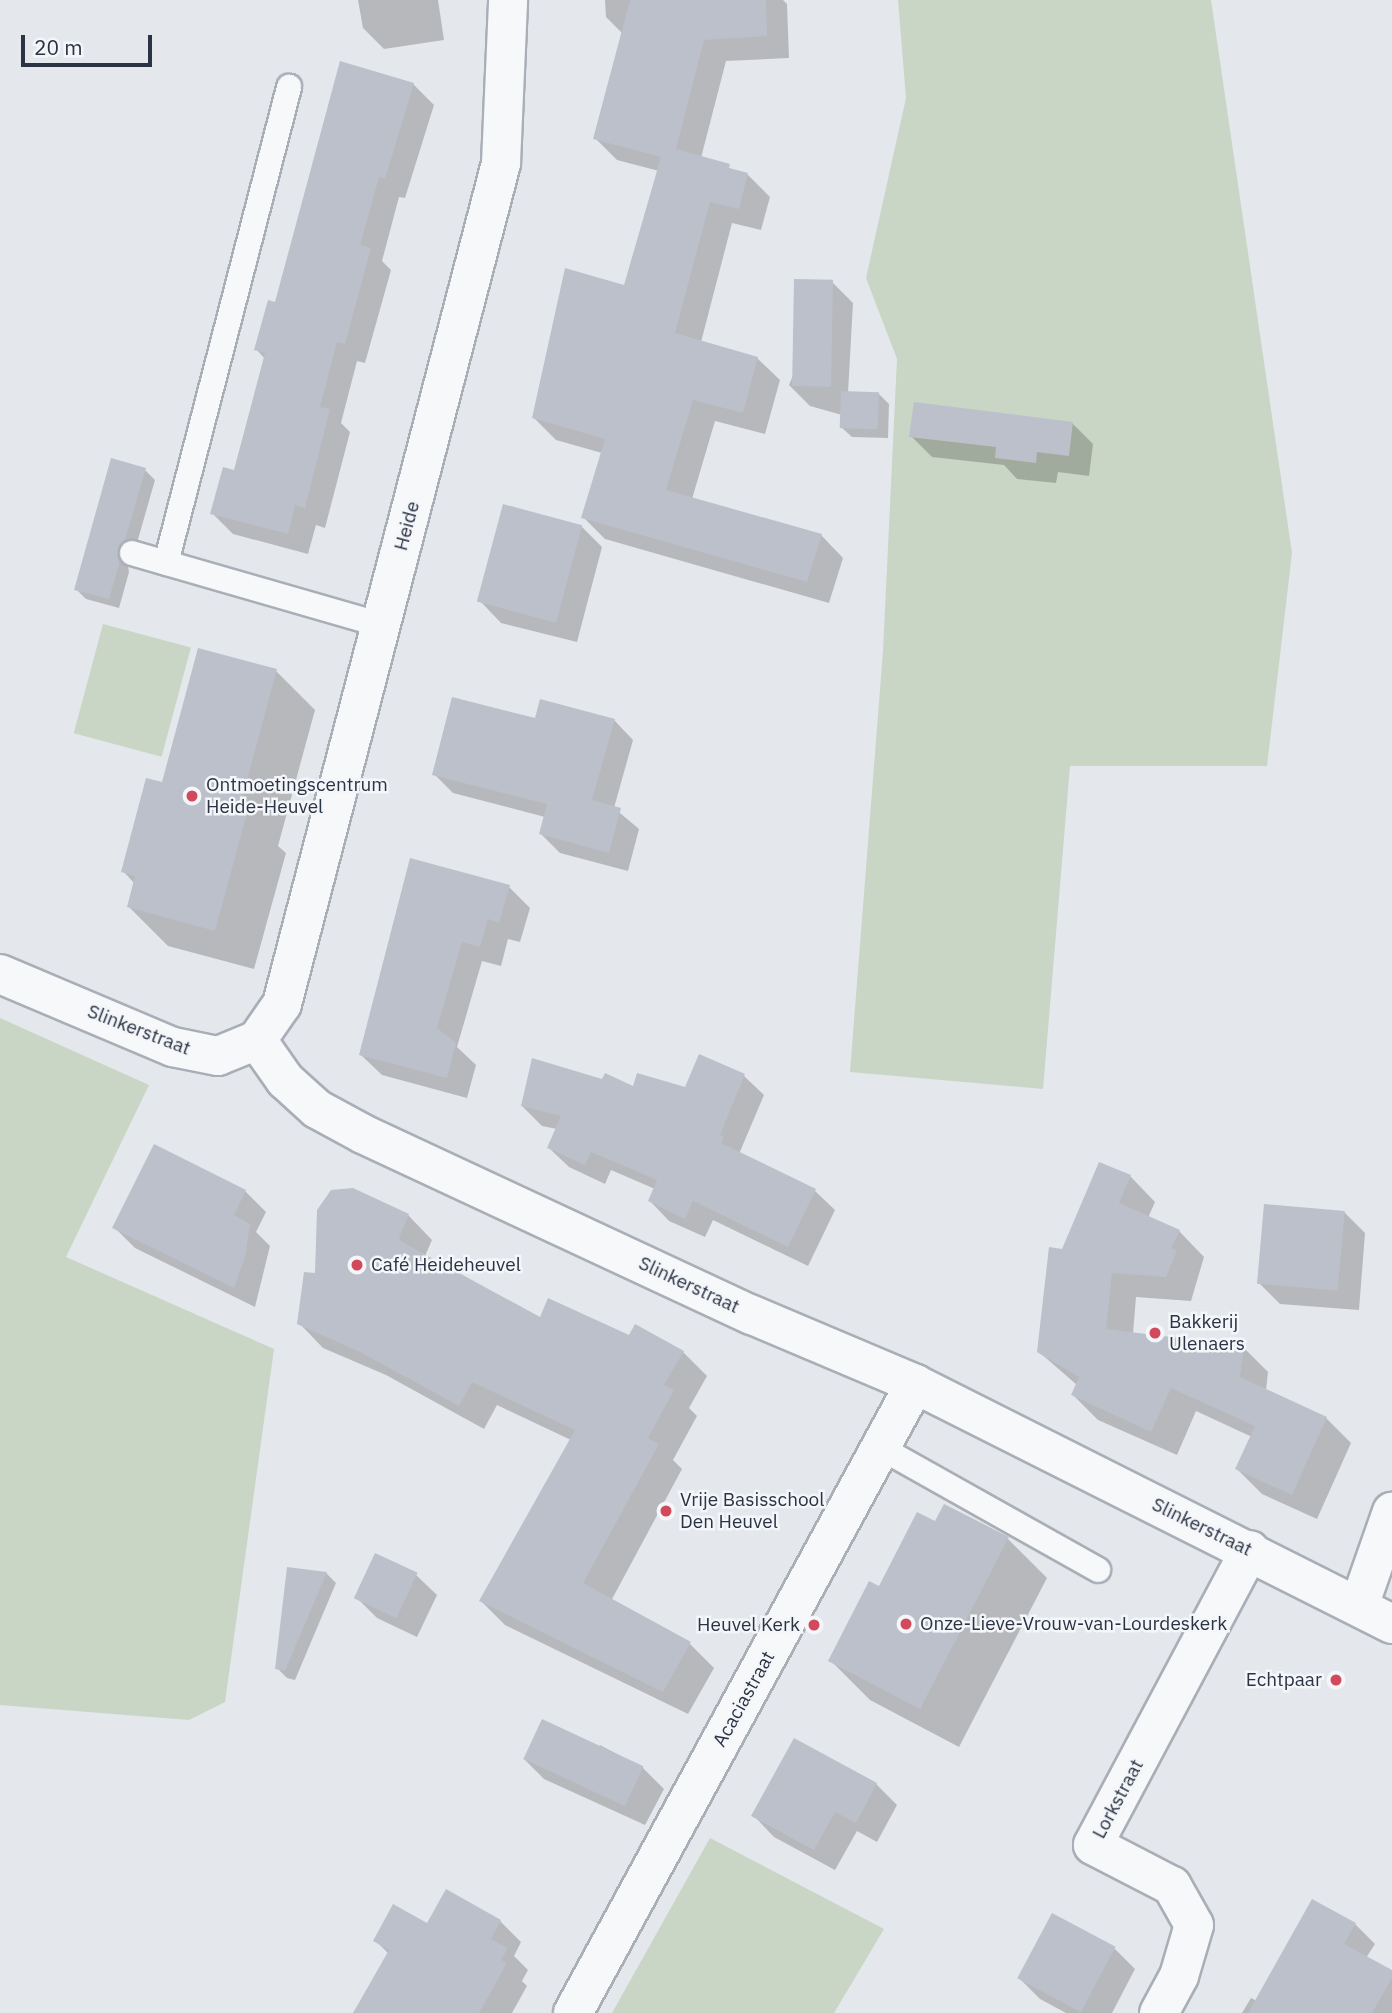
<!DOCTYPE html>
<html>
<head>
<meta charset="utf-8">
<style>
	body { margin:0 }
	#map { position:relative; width:1392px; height:2013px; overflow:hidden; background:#e4e7ec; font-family:"IBM Plex Sans",sans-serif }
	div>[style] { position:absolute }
	.green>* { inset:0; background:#c9d6c5; transform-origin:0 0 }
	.shadow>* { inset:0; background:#0003 }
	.building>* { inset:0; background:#bbc0ca; transform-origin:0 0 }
	.roads { filter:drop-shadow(2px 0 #a9aeb7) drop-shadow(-2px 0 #a9aeb7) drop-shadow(0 2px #a9aeb7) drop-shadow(0 -2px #a9aeb7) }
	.lane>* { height:24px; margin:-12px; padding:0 12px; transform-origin:12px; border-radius:12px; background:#f7f8fa }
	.street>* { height:38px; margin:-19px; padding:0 19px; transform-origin:19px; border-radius:19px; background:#f7f8fa }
	.dots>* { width:19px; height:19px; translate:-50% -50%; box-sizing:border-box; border:4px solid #f4f6f9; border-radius:50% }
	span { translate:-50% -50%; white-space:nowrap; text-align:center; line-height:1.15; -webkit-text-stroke:5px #f4f6f9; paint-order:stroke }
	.street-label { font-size:19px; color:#2b3445 }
	.poi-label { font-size:19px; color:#2b3445 }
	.left { translate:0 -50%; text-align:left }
	.right { translate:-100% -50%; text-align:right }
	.scale { position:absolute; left:21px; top:35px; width:131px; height:32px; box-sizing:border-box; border:4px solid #2b3445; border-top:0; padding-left:9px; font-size:21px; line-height:24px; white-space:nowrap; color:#2b3445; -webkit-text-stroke:5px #f4f6f9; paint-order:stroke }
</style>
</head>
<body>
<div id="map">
	<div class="green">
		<div style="clip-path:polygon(898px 0,1211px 0,1292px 553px,1267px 766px,1070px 766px,1043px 1089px,850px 1072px,883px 651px,897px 359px,866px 278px,906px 98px)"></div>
		<div style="left:103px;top:624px;width:91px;height:113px;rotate:15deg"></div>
		<div style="clip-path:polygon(0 1018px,149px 1085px,66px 1257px,274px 1349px,225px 1702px,189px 1720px,0 1705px)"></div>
		<div style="clip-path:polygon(710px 1838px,884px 1929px,834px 2013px,612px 2013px)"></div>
	</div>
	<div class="shadow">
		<div style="clip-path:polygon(358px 0,438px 0,444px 40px,384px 49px,363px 28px)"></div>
		<div style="clip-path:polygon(605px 0,783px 0,787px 4px,789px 58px,726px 61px,701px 158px,748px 175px,770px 197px,761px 230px,732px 223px,701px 342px,757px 358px,780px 380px,765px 434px,715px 421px,692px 499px,821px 535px,843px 558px,829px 603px,605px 539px,583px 517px,602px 453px,556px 440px,534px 418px,625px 287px,659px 171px,617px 160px,595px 138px,623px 34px,606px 17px)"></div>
		<div style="clip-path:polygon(413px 84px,434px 105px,405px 198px,399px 197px,382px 261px,391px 270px,365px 363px,357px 361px,341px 423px,350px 432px,325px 528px,316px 525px,308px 554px,233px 534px,212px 513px,235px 472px,265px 359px,256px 349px,276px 304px)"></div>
		<div style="clip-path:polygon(832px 282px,853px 303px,848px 393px,879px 394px,889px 404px,888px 438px,852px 437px,841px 427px,842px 415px,810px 406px,789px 385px)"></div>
		<div style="clip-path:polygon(1072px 423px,1093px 444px,1089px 476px,1058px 472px,1056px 483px,1017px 479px,1004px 465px,932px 457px,911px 436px)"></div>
		<div style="clip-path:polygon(145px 470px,155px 480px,135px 550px,127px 560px,129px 572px,119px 608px,86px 599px,76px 589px)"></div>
		<div style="clip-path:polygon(581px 526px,602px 547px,577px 642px,501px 623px,481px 602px)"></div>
		<div style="clip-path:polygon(276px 671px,315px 710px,278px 846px,286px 853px,254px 969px,168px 946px,129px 907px,135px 884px,123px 871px,163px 785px)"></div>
		<div style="clip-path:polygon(614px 720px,633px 740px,614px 808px,639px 829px,628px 871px,560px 853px,541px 834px,545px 817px,453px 793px,434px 774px)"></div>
		<div style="clip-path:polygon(509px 887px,530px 908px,520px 942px,508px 939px,501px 966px,482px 961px,457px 1047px,476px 1065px,467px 1098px,382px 1075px,361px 1055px)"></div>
		<div style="clip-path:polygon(744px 1076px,764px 1095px,739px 1154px,815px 1191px,835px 1210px,808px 1266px,713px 1220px,705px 1237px,669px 1221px,650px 1201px,655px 1189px,611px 1170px,605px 1184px,569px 1167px,549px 1148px,557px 1129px,542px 1126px,522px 1106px,634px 1088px,686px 1089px)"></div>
		<div style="clip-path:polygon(1130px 1176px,1155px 1202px,1148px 1218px,1179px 1231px,1204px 1257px,1191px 1301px,1136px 1297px,1133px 1334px,1243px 1347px,1268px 1372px,1266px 1390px,1326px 1418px,1351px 1443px,1317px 1519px,1262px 1494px,1237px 1469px,1252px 1437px,1196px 1411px,1177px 1455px,1098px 1420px,1073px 1395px,1077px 1385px,1039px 1352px,1063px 1251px)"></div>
		<div style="clip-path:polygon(245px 1191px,266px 1212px,256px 1232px,270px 1246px,255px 1307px,135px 1248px,114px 1227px)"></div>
		<div style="clip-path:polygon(1344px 1212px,1365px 1233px,1359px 1310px,1280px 1304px,1260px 1284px)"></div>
		<div style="clip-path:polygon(408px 1215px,432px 1240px,425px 1256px,540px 1319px,683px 1352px,707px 1376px,689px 1408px,697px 1416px,673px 1460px,682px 1469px,611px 1601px,690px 1644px,714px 1668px,688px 1714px,505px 1625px,481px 1601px,571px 1440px,497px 1405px,484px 1429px,386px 1375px,323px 1348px,299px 1323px,316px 1275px)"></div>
		<div style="clip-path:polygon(945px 1506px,1008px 1539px,1047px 1578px,959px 1747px,870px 1700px,831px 1661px,879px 1589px,936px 1524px)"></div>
		<div style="clip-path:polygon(326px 1573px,336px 1583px,295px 1680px,287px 1678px,277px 1668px)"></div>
		<div style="clip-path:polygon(416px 1575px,437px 1595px,417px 1637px,377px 1618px,356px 1597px)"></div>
		<div style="clip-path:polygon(600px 1745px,643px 1768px,664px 1789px,645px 1825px,544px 1779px,523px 1758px,598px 1750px)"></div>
		<div style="clip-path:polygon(876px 1784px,897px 1805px,877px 1842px,857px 1831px,835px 1870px,774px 1837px,754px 1816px)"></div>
		<div style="clip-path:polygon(500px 1921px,521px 1942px,514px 1956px,528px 1970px,522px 1981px,527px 1986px,512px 2013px,355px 2013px,389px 1954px,375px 1940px,427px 1925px)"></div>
		<div style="clip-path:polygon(1355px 1924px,1375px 1944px,1366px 1958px,1392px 1972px,1392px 2013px,1242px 2013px,1251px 1998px,1257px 2001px)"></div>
		<div style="clip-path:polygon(1115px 1949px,1135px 1969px,1112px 2013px,1066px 2013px,1040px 1999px,1019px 1978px)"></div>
	</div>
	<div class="building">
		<div style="clip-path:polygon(630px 0,766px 0,767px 36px,704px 40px,676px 149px,730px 164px,729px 168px,748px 173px,739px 209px,710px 202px,675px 333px,758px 357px,743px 413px,693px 400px,666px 490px,822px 534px,807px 582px,581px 518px,605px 439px,532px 418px,565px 268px,624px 285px,661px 157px,593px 139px)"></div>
		<div style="clip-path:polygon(340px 61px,414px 83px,385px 179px,379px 177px,360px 245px,371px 248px,345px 344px,337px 342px,320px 407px,330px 409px,305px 508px,295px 505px,288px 534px,210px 514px,223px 467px,234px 470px,265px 353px,254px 350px,268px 300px,275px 302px)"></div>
		<div style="left:794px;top:279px;width:39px;height:107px;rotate:1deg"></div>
		<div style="left:841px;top:391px;width:38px;height:37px;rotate:2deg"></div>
		<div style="clip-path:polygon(914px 402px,1073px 422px,1069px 456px,1037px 452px,1036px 463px,995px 458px,996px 447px,909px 437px)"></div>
		<div style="clip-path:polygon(111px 458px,146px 468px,125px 540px,118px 550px,120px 561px,109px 599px,74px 590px)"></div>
		<div style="left:503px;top:504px;width:82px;height:101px;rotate:15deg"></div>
		<div style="clip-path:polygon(198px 648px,277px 669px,239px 810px,247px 813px,215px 931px,127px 907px,135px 876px,121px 872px,146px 778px,162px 782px)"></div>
		<div style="clip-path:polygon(452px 697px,535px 718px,540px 699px,615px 719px,592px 800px,621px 808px,609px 853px,539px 834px,547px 804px,432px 775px)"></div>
		<div style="clip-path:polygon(410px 858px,510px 885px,499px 923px,488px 919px,480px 947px,462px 942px,437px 1028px,456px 1043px,447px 1078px,359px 1055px)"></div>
		<div style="clip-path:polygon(699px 1054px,745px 1074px,720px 1135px,724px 1137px,721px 1143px,816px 1189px,788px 1247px,693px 1201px,685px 1219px,648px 1201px,657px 1180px,591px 1152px,585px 1165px,547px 1148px,561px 1116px,521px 1106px,532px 1058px,602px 1079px,605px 1073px,633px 1086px,637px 1073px,685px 1087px)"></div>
		<div style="clip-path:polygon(154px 1144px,246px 1190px,234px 1215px,250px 1224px,245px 1257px,234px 1288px,112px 1228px)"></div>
		<div style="clip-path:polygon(1099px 1162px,1131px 1175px,1119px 1203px,1180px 1230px,1171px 1248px,1177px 1250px,1166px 1277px,1112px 1273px,1106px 1329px,1244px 1346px,1240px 1377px,1327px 1417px,1292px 1495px,1235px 1469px,1255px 1426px,1171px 1388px,1151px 1432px,1071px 1395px,1079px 1377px,1037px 1352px,1049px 1247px,1062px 1249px)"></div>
		<div style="clip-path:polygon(353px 1188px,409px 1214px,399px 1238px,402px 1242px,540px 1317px,548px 1298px,629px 1335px,635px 1324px,684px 1351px,664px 1385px,674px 1390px,648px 1438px,659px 1444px,583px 1583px,691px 1642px,663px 1692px,479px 1601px,575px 1430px,472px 1382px,459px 1406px,360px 1352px,297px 1324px,304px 1272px,315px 1273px,317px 1210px,331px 1190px)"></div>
		<div style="left:1264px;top:1204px;width:81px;height:80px;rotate:5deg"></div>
		<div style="clip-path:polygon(944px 1504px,1009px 1537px,920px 1709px,828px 1661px,869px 1581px,879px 1586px,917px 1512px,935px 1521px)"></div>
		<div style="left:375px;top:1553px;width:47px;height:50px;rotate:25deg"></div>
		<div style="clip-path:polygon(287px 1567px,327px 1572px,285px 1671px,275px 1669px)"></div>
		<div style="left:542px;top:1719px;width:112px;height:44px;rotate:25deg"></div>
		<div style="clip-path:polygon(794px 1738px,877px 1783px,856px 1823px,835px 1812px,814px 1850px,751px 1816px)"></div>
		<div style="clip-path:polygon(446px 1889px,501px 1920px,491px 1939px,508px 1948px,501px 1960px,507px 1963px,479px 2013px,353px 2013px,389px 1950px,373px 1941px,393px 1904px,427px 1923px)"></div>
		<div style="clip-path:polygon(1312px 1899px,1356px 1923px,1344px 1944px,1392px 1970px,1392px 1978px,1372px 2013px,1248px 2013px)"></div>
		<div style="left:1052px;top:1913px;width:72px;height:74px;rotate:28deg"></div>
	</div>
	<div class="roads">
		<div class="lane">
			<div style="left:132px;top:553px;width:259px;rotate:16.1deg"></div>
			<div style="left:166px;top:563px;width:492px;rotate:-75.5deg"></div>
			<div style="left:881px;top:1448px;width:249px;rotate:29.3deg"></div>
		</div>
		<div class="street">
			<div style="left:0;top:974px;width:188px;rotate:22.9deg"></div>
			<div style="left:173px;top:1047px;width:46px;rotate:11.3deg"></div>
			<div style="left:218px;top:1056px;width:42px;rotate:-22.3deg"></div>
			<div style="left:257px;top:1040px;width:44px;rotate:-55.2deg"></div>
			<div style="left:282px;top:1004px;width:869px;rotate:-75.4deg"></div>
			<div style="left:501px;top:163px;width:163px;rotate:-87.5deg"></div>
			<div style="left:257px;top:1040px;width:49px;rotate:55deg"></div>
			<div style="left:285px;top:1080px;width:43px;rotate:42.2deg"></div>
			<div style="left:317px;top:1109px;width:52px;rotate:28.5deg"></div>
			<div style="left:363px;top:1134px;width:429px;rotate:25deg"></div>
			<div style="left:752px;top:1315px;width:177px;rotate:22.9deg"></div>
			<div style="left:915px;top:1384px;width:534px;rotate:26.71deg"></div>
			<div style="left:1359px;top:1606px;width:100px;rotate:-70.7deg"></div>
			<div style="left:573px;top:2013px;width:716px;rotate:-61.47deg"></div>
			<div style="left:1159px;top:2013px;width:42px;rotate:-61.6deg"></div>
			<div style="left:1179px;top:1976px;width:53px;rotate:-73.6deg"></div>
			<div style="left:1194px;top:1925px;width:45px;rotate:-119.4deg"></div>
			<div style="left:1172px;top:1886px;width:89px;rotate:-152.6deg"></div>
			<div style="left:1093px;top:1845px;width:334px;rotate:-62deg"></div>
		</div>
	</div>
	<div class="dots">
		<div style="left:192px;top:796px;background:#d1495b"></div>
		<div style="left:357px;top:1265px;background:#d1495b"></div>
		<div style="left:1155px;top:1333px;background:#d1495b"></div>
		<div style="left:666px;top:1511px;background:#d1495b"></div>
		<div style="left:906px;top:1624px;background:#d1495b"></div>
		<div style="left:814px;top:1625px;background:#d1495b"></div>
		<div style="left:1336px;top:1680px;background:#d1495b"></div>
	</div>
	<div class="street-label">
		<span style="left:407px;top:526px;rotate:-75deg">Heide</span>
		<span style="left:139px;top:1030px;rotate:21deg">Slinkerstraat</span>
		<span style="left:689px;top:1285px;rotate:25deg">Slinkerstraat</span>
		<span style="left:1202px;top:1527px;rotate:26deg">Slinkerstraat</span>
		<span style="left:744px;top:1699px;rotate:-61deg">Acaciastraat</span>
		<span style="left:1118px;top:1799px;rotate:-62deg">Lorkstraat</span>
	</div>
	<div class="poi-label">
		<span class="left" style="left:206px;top:796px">Ontmoetingscentrum<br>Heide-Heuvel</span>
		<span class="left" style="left:371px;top:1265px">Café Heideheuvel</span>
		<span class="left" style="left:1169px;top:1333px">Bakkerij<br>Ulenaers</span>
		<span class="left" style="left:680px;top:1511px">Vrije Basisschool<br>Den Heuvel</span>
		<span class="left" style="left:920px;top:1624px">Onze-Lieve-Vrouw-van-Lourdeskerk</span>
		<span class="right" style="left:800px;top:1625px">Heuvel Kerk</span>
		<span class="right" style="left:1322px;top:1680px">Echtpaar</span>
	</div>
	<div class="scale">20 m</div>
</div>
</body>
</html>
